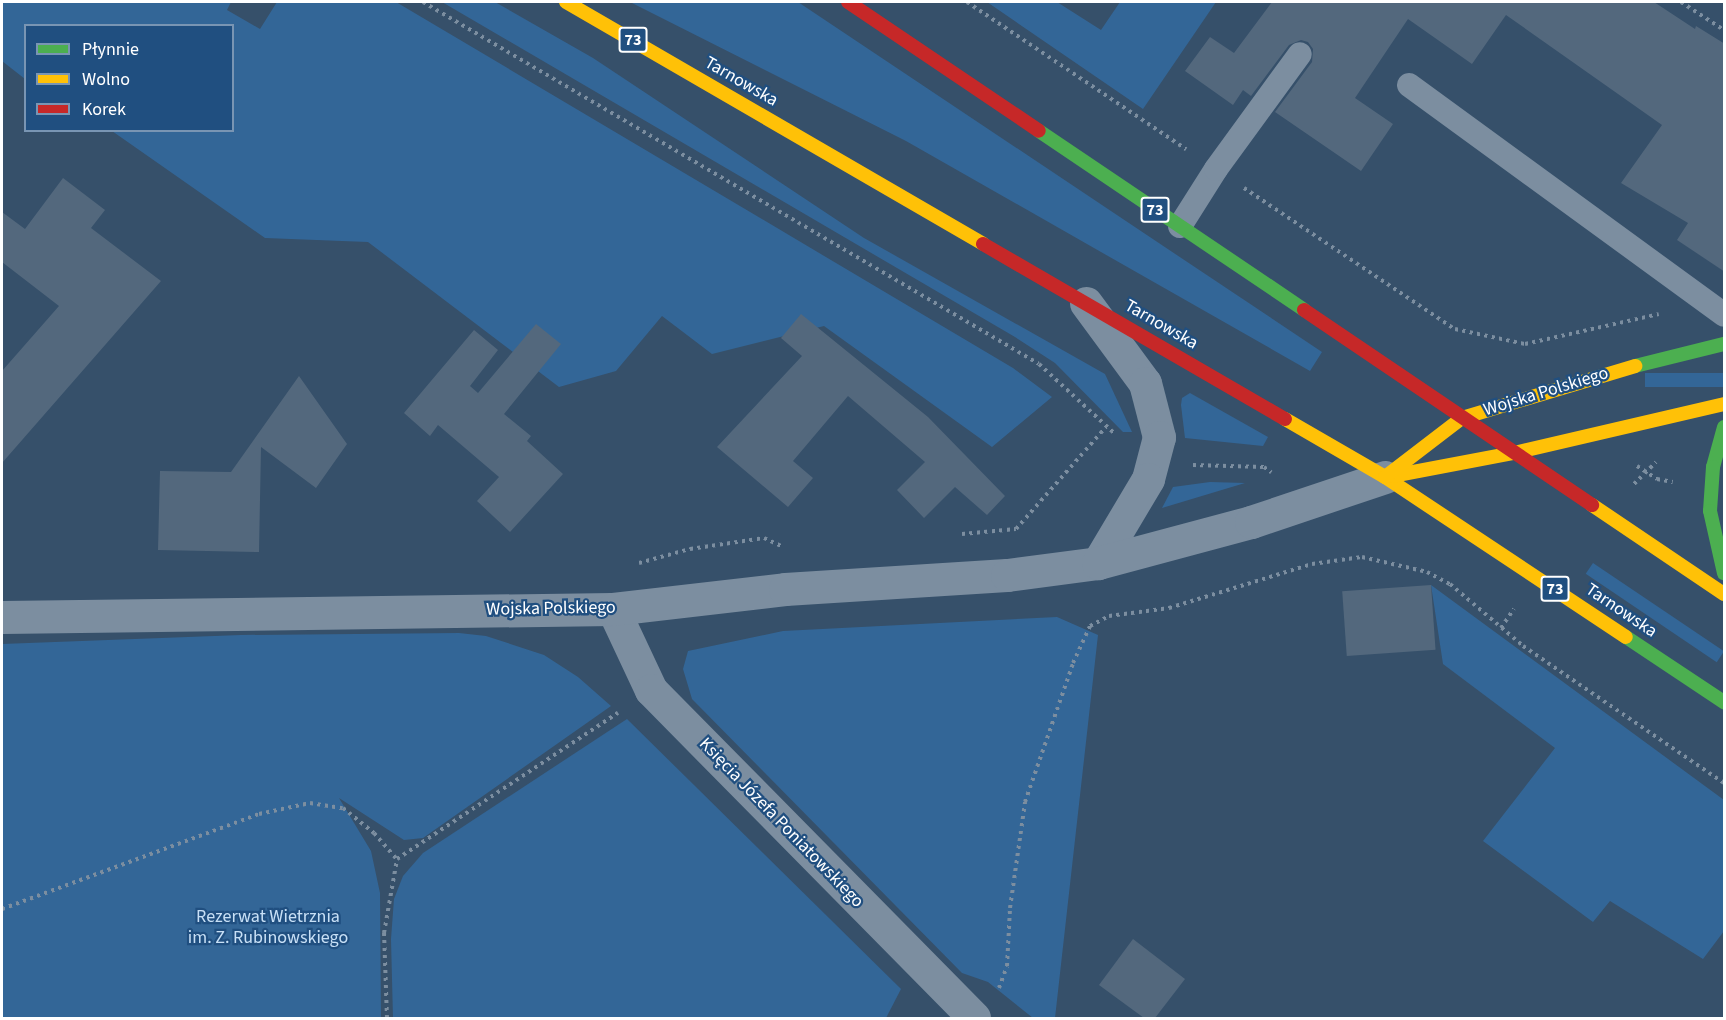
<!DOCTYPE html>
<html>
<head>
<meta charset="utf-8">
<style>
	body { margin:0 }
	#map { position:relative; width:1726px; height:1020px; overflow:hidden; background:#36506a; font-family:"Source Sans 3",sans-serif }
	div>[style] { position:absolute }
	.green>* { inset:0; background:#336697; transform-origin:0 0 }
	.building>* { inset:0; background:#53687d; transform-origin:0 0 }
	.path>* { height:4px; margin-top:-2px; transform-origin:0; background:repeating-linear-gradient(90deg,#7c8ea0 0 3px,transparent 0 7.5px) }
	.lane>* { height:24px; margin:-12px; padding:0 12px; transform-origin:12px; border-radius:12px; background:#7c8ea0 }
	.street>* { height:33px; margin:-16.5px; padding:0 16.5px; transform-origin:16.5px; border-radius:16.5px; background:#7c8ea0 }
	.fast>* { height:14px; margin:-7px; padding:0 7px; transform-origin:7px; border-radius:7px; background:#4caf50 }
	.slow>* { height:14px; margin:-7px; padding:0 7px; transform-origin:7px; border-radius:7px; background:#ffc107 }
	.jam>* { height:14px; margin:-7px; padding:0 7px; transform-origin:7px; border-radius:7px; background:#c62828 }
	span { translate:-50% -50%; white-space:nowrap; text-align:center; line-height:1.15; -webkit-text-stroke:4.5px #204f80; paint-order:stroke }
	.shield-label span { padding:2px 4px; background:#204f80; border:2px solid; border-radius:4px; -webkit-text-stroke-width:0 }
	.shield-label { font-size:16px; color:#fff; font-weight:700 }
	.street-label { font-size:18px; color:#fff }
	.park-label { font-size:18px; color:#c8e0f6 }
	.frame { position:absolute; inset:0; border:3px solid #fff; pointer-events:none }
	.legend { position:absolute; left:24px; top:24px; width:210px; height:108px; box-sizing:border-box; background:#204f80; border:2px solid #7995b3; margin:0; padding:8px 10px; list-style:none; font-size:18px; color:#fff }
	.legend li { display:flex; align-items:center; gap:12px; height:30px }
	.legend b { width:30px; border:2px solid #7995b3 }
</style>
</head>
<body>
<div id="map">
	<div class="green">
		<div style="clip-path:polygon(2px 2px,231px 2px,227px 10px,260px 29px,277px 2px,396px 2px,1013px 368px,1052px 397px,992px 447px,824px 326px,712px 354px,662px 316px,616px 371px,559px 387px,368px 242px,265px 238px,112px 131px,232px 130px,232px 26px,26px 26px,25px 79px,2px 61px)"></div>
		<div style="clip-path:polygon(442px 2px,495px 2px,593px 58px,864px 238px,1105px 374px,1132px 432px,1123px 432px,1055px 363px,1015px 337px)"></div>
		<div style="clip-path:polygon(630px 2px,798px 2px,1322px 352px,1310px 371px,906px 141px)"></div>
		<div style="clip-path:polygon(987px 2px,1057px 2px,1101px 30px,1120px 2px,1216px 2px,1143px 109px)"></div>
		<div style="left:1724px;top:373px;width:14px;height:79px;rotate:90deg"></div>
		<div style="clip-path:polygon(1190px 393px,1268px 437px,1263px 446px,1185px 438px,1181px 405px,1182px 398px)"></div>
		<div style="clip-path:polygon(1210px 482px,1245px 483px,1162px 508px,1173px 487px)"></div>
		<div style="left:1593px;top:563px;width:158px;height:13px;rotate:34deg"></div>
		<div style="clip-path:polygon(1431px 585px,1724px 800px,1724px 931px,1703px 959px,1610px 901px,1593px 922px,1483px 841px,1555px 748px,1443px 664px)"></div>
		<div style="clip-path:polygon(1057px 617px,1098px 635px,1055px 1018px,1033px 1018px,988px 982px,962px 973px,692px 699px,683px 669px,688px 651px,783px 631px)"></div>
		<div style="clip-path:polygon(459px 633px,486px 636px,544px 655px,578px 677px,611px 706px,423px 838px,404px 840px,339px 798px,371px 851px,380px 893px,381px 1018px,2px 1018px,2px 644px,241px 635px)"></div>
		<div style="clip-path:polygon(627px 719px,901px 989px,886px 1018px,393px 1018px,391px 939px,394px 899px,403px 876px,423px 853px)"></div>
	</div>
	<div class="building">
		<div style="clip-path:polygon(1272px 2px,1654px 2px,1695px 29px,1696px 26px,1725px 44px,1725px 272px,1677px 240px,1688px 223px,1621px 183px,1662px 125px,1506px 15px,1472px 64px,1408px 19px,1355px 98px,1393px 124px,1361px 171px,1275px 112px,1312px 62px,1313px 49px,1308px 42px,1301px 40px,1289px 45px,1251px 96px,1243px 90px,1233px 105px,1185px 71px,1210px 37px,1234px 53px)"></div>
		<div style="clip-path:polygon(63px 178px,105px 210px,91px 228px,161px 281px,2px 463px,2px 371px,59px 306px,2px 262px,2px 212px,25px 229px)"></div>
		<div style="clip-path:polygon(801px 314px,928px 417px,1005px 496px,987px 515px,955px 487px,924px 518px,897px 490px,925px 462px,848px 396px,793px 461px,813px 478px,788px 507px,717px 447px,802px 356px,781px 338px)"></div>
		<div style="clip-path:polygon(536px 324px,561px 344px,504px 414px,531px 436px,527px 441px,563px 474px,510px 532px,477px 501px,499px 477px,438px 425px,430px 436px,404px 413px,474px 330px,498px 350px,470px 386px,478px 393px)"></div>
		<div style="clip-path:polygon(299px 376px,347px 444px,316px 488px,261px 447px,259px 552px,158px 550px,160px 471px,231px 472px)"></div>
		<div style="left:1431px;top:585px;width:65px;height:89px;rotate:86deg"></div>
		<div style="clip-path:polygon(1133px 939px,1185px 979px,1155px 1018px,1144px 1018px,1099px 985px)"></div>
	</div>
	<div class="path">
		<div style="left:423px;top:2px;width:714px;rotate:30.44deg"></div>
		<div style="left:1039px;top:364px;width:103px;rotate:42.6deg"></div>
		<div style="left:967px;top:2px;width:264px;rotate:33.9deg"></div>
		<div style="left:1681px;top:2px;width:51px;rotate:33.1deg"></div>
		<div style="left:1244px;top:188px;width:254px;rotate:33.8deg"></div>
		<div style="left:1455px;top:329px;width:72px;rotate:12.1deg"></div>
		<div style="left:1525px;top:344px;width:137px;rotate:-12.6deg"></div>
		<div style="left:1193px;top:465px;width:71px;rotate:1.6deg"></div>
		<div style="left:1264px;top:467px;width:9px;rotate:36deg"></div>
		<div style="left:1637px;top:466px;width:24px;rotate:33deg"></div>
		<div style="left:1657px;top:479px;width:16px;rotate:11deg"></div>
		<div style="left:1634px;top:484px;width:31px;rotate:-45deg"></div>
		<div style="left:962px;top:534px;width:54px;rotate:-5.3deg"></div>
		<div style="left:1016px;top:529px;width:136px;rotate:-48.6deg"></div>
		<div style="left:639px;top:563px;width:53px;rotate:-15.4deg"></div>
		<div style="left:690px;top:549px;width:75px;rotate:-8.5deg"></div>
		<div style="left:764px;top:538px;width:21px;rotate:25deg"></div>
		<div style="left:1501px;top:628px;width:23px;rotate:-56deg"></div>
		<div style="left:2px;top:909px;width:274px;rotate:-20.3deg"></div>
		<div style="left:259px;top:814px;width:52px;rotate:-12.2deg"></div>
		<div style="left:310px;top:803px;width:33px;rotate:9deg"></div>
		<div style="left:343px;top:808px;width:40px;rotate:39deg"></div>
		<div style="left:374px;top:833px;width:35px;rotate:49deg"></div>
		<div style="left:999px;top:988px;width:23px;rotate:-70deg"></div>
		<div style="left:1007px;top:966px;width:58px;rotate:-87deg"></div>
		<div style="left:1010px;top:908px;width:107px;rotate:-81.9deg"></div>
		<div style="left:1025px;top:802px;width:147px;rotate:-70.9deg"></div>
		<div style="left:1073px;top:663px;width:41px;rotate:-65.3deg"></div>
		<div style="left:1090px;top:626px;width:21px;rotate:-28deg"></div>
		<div style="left:1109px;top:616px;width:61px;rotate:-7.6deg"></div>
		<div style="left:1169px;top:608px;width:150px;rotate:-17.1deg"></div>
		<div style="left:1312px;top:564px;width:50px;rotate:-8deg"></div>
		<div style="left:1362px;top:557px;width:67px;rotate:13deg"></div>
		<div style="left:1427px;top:572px;width:26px;rotate:28deg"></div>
		<div style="left:1450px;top:584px;width:96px;rotate:40.3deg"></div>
		<div style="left:1523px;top:646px;width:243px;rotate:34.3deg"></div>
		<div style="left:387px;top:1018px;width:85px;rotate:-92deg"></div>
		<div style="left:384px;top:933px;width:75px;rotate:-80deg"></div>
		<div style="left:397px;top:859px;width:265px;rotate:-33.5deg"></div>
	</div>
	<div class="lane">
		<div style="left:1409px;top:85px;width:390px;rotate:36.1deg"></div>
		<div style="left:1180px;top:226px;width:67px;rotate:-57.7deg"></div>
		<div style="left:1216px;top:169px;width:142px;rotate:-53.9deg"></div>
	</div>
	<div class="street">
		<div style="left:1086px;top:303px;width:99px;rotate:53.6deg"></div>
		<div style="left:1145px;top:383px;width:56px;rotate:75.5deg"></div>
		<div style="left:1159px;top:437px;width:43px;rotate:104.7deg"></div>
		<div style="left:1148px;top:479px;width:98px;rotate:120.8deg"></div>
		<div style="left:613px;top:609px;width:89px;rotate:64.9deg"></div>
		<div style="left:651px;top:690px;width:460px;rotate:45.4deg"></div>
		<div style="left:2px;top:617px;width:611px;rotate:-0.75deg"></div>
		<div style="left:613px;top:609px;width:173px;rotate:-6.6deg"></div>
		<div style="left:785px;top:589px;width:222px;rotate:-3.6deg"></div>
		<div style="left:1007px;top:575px;width:92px;rotate:-7.5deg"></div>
		<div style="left:1098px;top:563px;width:158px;rotate:-15deg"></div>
		<div style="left:1251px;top:522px;width:141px;rotate:-18.6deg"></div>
	</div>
	<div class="fast">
		<div style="left:1039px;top:131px;width:320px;rotate:34deg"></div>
		<div style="left:1635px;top:366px;width:92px;rotate:-13.9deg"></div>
		<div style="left:1724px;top:427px;width:41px;rotate:105.4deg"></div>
		<div style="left:1713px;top:467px;width:44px;rotate:93.9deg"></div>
		<div style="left:1710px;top:511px;width:64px;rotate:77.3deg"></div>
		<div style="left:1626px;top:637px;width:118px;rotate:33.6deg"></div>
	</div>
	<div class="slow">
		<div style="left:566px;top:2px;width:482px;rotate:30.1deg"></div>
		<div style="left:1285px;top:419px;width:116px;rotate:30.1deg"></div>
		<div style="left:1385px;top:477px;width:289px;rotate:33.6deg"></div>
		<div style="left:1392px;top:476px;width:124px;rotate:-10.7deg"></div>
		<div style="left:1514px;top:453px;width:216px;rotate:-13.1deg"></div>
		<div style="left:1385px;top:477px;width:97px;rotate:-37.5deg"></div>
		<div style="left:1462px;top:418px;width:181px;rotate:-16.7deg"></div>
		<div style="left:1592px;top:505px;width:159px;rotate:34deg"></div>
	</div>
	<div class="jam">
		<div style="left:848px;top:2px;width:230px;rotate:34deg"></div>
		<div style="left:983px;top:244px;width:349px;rotate:30.1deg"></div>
		<div style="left:1304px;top:310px;width:348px;rotate:34.1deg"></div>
	</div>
	<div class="shield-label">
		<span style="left:633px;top:40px">73</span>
		<span style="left:1155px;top:210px">73</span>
		<span style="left:1555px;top:589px">73</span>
	</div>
	<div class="street-label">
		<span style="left:741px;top:82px;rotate:30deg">Tarnowska</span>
		<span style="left:1161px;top:325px;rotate:30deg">Tarnowska</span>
		<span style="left:1546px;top:392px;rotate:-17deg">Wojska Polskiego</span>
		<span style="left:551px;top:609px;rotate:-1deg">Wojska Polskiego</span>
		<span style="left:1621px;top:611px;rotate:34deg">Tarnowska</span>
		<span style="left:781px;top:823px;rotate:46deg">Księcia Józefa Poniatowskiego</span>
	</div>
	<div class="park-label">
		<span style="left:268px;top:928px">Rezerwat Wietrznia<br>im. Z. Rubinowskiego</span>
	</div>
	<div class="frame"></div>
	<ul class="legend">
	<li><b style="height:8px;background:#4caf50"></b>Płynnie</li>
	<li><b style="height:8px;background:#ffc107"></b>Wolno</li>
	<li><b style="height:8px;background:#c62828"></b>Korek</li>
	</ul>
</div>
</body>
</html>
